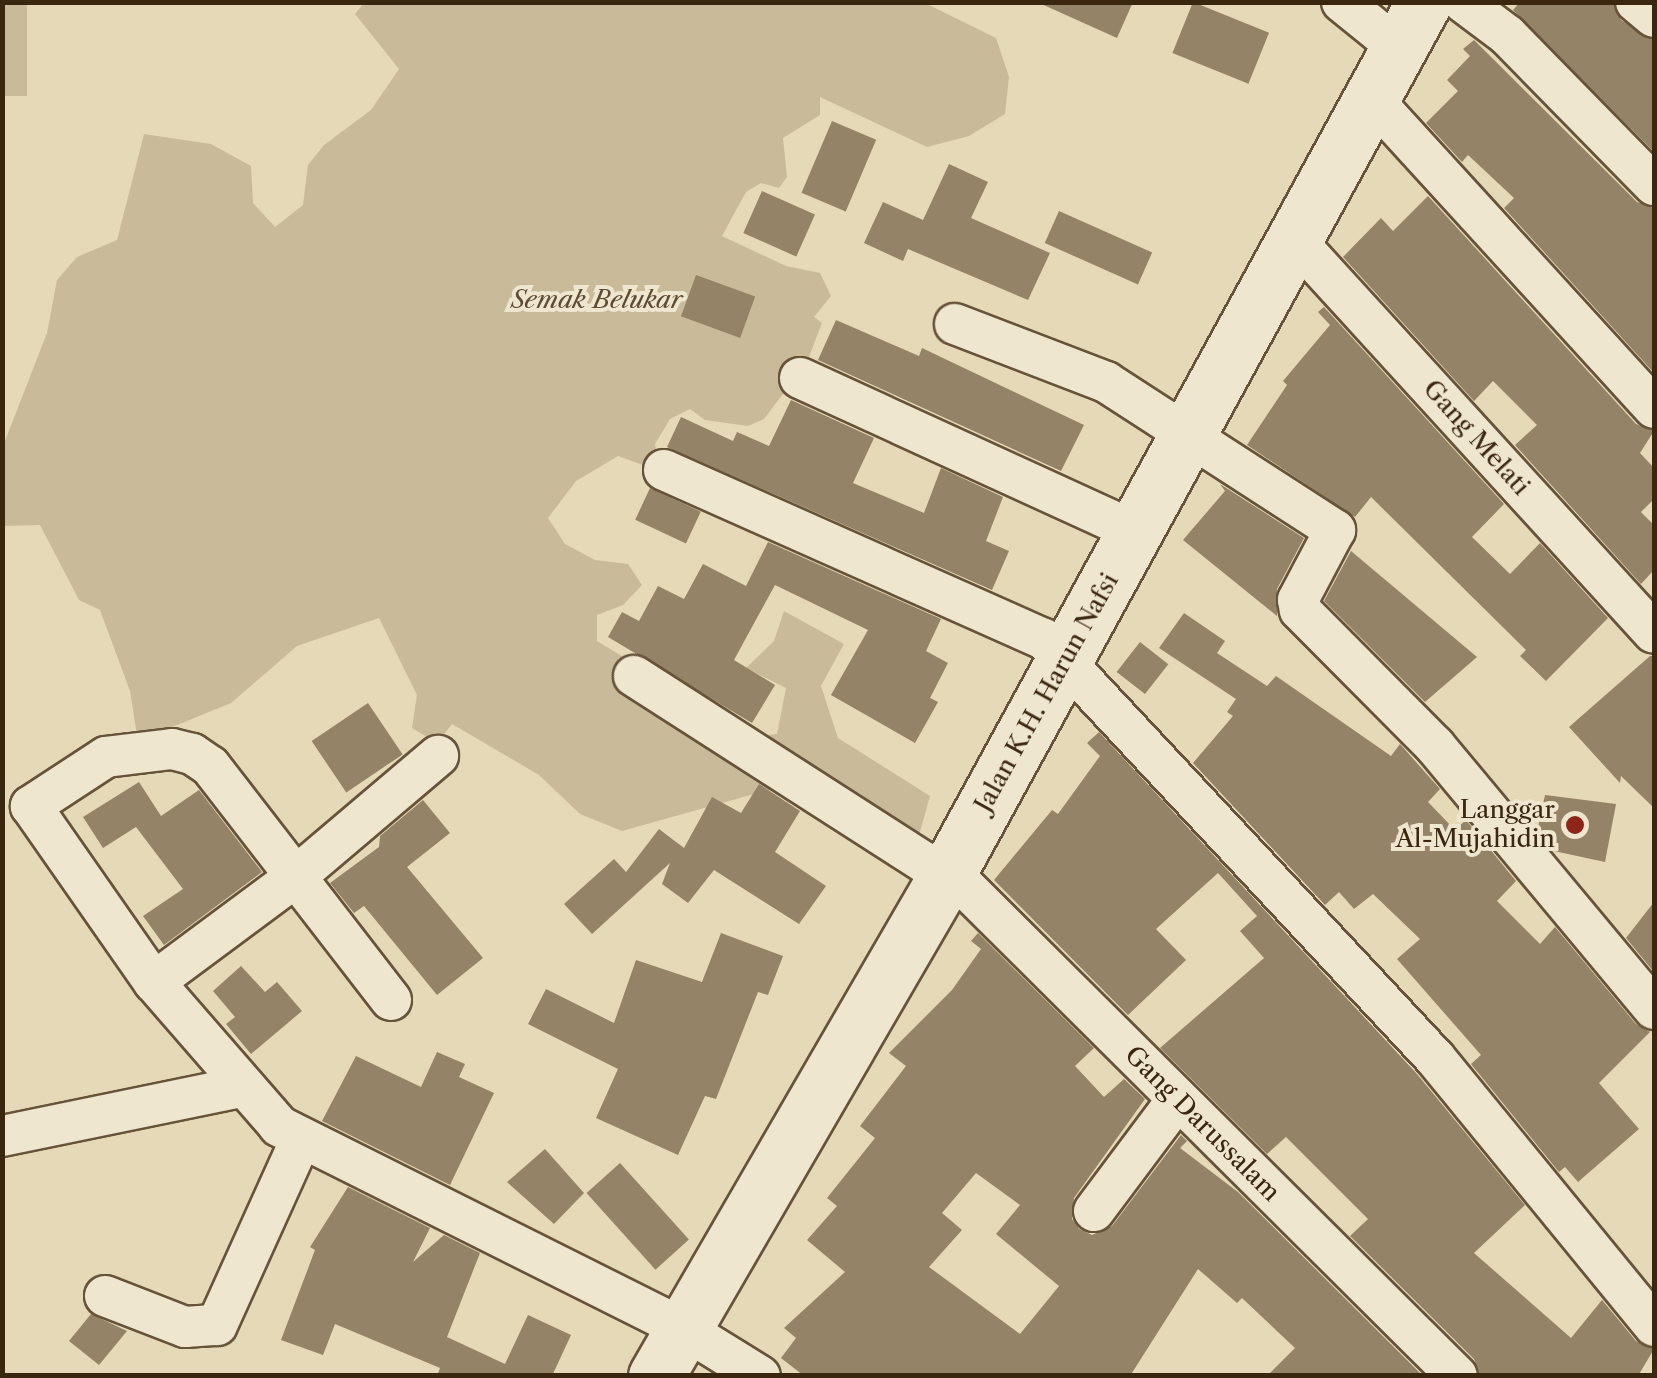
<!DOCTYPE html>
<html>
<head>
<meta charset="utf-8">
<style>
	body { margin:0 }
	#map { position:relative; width:1657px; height:1378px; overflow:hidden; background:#e6d9b7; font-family:"Libre Caslon Text",serif }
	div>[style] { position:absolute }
	.green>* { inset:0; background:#c9bb9a; transform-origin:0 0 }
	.building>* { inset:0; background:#948366; transform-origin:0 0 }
	.roads { filter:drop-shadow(2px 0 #665339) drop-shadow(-2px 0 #665339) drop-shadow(0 2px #665339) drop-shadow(0 -2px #665339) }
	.street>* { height:40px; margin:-20px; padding:0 20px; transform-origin:20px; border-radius:20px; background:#efe6d0 }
	.secondary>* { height:55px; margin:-27.5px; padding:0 27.5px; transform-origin:27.5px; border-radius:27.5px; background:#efe6d0 }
	.dots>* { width:28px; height:28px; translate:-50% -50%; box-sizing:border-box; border:5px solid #efe6d0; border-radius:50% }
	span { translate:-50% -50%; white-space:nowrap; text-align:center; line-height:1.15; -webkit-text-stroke:8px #efe6d0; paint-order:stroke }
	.park-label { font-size:25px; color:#5e4b32; font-style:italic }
	.street-label { font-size:25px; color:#3b260f }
	.poi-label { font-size:25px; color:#3b260f }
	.right { translate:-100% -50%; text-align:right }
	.frame { position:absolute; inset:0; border:5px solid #3b260f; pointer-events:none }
</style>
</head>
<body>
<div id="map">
	<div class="green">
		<div style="left:2px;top:3px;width:25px;height:93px"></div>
		<div style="clip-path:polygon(364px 3px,925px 3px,996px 38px,1009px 77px,1005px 114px,969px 136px,927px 147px,820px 97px,820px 115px,783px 138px,787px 177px,779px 188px,761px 183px,746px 192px,722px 236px,786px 266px,820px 273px,831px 296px,814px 317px,822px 323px,807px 362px,764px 419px,748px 426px,705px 420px,690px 409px,670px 419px,655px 444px,658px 462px,701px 486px,618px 456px,576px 481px,548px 518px,565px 544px,595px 560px,628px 564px,642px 585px,623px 605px,597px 615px,597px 641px,754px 737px,777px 734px,786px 688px,746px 668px,774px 641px,784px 611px,844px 644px,821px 686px,838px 738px,930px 796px,920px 832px,897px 845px,779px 787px,622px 831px,580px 814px,539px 775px,452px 724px,437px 743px,412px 728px,417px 695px,379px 618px,297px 646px,231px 703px,138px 741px,130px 691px,100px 610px,79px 600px,40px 525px,3px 526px,3px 446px,47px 333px,57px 280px,77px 257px,117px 240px,144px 134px,211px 144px,251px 166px,253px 203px,275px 227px,303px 205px,308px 165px,324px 145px,371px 110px,399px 69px,355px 14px)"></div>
	</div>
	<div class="building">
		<div style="clip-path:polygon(1037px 2px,1133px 2px,1117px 38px)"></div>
		<div style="left:1193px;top:2px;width:82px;height:55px;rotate:22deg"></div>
		<div style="clip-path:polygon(1520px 2px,1613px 2px,1621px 20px,1654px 40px,1654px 152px,1513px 10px)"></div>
		<div style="clip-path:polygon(1474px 40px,1637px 202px,1654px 208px,1654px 373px,1504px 208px,1514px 198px,1468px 155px,1462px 162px,1426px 123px,1458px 91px,1447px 80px,1470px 56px,1463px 49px)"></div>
		<div style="left:832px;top:121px;width:48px;height:78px;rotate:23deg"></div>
		<div style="clip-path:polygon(949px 164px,988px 182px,971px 218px,1050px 253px,1028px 300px,908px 249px,903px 261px,864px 243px,883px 202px,923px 220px)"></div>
		<div style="left:762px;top:191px;width:58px;height:46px;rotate:24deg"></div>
		<div style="clip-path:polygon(1428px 196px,1636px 424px,1654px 431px,1640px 453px,1654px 468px,1654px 499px,1641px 512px,1654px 525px,1654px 570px,1641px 584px,1515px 445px,1537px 425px,1493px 381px,1474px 401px,1343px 257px,1381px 218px,1393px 231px)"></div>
		<div style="left:1059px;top:211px;width:102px;height:35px;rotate:24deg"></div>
		<div style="left:696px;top:275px;width:63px;height:44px;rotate:20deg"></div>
		<div style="clip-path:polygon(1324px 307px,1504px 504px,1472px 537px,1510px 574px,1540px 543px,1608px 618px,1546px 681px,1520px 656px,1526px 650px,1371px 497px,1355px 517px,1247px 445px,1287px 385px,1283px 381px,1330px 325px,1318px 312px)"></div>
		<div style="clip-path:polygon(836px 320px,919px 356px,922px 348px,1084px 425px,1061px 471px,818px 360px)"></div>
		<div style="clip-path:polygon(791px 400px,874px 438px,853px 483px,924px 513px,941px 468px,1003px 497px,986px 541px,1009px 551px,992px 590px,667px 447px,681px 417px,733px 441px,737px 432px,769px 446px)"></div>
		<div style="clip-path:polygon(1220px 484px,1304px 538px,1277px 589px,1277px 616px,1183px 540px,1225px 491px)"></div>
		<div style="left:650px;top:488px;width:56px;height:35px;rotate:25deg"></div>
		<div style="clip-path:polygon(768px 542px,941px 619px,926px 651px,948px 663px,930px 698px,938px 702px,915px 743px,831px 695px,868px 630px,775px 585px,734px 660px,775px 685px,752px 723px,608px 637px,622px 612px,639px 621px,658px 586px,684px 599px,703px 564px,746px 586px)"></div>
		<div style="clip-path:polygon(1351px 551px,1477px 657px,1425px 702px,1324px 601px)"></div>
		<div style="clip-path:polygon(1184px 613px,1225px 641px,1217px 653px,1267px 686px,1276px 676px,1391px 756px,1400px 744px,1440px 789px,1428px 802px,1455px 830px,1466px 820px,1516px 881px,1497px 901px,1540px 944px,1555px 927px,1636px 1024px,1650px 1032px,1599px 1083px,1639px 1129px,1578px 1182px,1565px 1167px,1559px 1172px,1471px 1064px,1481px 1055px,1397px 959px,1420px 939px,1373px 894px,1354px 909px,1339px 892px,1325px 905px,1193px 763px,1233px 716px,1227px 712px,1236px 699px,1159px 648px)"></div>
		<div style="left:1140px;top:642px;width:36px;height:38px;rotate:38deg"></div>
		<div style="clip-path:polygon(1650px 656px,1654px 656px,1654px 808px,1621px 776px,1620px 783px,1569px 727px)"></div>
		<div style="left:368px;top:703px;width:62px;height:68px;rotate:56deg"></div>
		<div style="clip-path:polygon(1099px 732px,1417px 1074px,1525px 1205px,1474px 1253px,1571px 1338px,1602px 1300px,1636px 1341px,1654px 1349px,1638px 1376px,1480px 1376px,1474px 1359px,1350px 1236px,1368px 1219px,1286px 1137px,1267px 1154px,1160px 1048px,1264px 958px,1240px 931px,1257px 916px,1218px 873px,1156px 929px,1186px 960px,1128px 1015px,994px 880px,1052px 810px,1058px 814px,1100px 756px,1087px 743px)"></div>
		<div style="clip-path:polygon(139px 782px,161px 816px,199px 790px,262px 872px,164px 945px,143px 916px,183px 889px,136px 827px,103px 848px,83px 817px)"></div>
		<div style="clip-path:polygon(759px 784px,800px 811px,775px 852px,826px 886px,799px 924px,714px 870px,688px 903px,662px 884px,670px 863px,592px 934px,564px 904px,614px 859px,626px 872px,659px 829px,684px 848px,712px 797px,741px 813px)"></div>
		<div style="clip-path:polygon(1545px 795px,1616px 804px,1605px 862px,1554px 851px,1537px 832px)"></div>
		<div style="clip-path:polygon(423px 800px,450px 833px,407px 867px,483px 958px,437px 995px,364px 906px,354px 913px,330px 883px,379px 847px,380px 836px)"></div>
		<div style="clip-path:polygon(1654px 902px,1654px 972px,1626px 938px)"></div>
		<div style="clip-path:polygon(721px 933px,783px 956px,768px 995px,758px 992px,716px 1099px,705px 1096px,678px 1155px,596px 1118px,618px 1069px,528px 1024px,546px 989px,614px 1023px,636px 960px,702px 982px)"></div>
		<div style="clip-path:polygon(evenodd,978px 933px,1094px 1048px,1075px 1066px,1104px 1097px,1124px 1079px,1145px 1099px,1074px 1198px,1072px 1219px,1079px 1229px,1092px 1235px,1112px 1226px,1181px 1135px,1187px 1141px,1180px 1148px,1238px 1192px,1423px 1376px,1267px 1376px,1295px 1348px,1242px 1298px,1237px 1303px,1198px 1269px,1130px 1376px,804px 1376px,781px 1358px,796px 1338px,784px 1328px,845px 1272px,807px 1240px,837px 1206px,827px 1198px,875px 1138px,860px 1126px,906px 1066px,889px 1053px,952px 990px,981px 949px,971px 941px,978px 933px,976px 1173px,1020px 1205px,996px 1234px,1059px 1286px,1020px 1334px,929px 1267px,962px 1230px,942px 1213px,976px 1173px)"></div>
		<div style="clip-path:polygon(241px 966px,265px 992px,277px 982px,302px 1011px,251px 1054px,226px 1024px,235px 1017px,213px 991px)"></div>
		<div style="clip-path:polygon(437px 1052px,465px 1064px,459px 1077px,494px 1093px,450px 1185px,322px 1121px,356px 1056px,421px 1087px)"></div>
		<div style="clip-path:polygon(545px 1149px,584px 1193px,554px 1224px,507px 1182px)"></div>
		<div style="left:620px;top:1163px;width:103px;height:45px;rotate:48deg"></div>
		<div style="clip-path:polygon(348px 1187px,430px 1228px,413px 1262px,444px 1235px,480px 1253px,447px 1337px,505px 1364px,528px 1315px,571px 1335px,552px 1376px,437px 1376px,440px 1368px,335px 1324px,323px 1355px,281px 1340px,315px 1250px,310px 1247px)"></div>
		<div style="clip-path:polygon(91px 1314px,127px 1331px,99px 1365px,69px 1341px)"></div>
	</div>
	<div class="roads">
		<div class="street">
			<div style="left:1342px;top:2px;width:73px;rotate:38.9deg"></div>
			<div style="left:1463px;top:2px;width:55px;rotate:36.9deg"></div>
			<div style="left:1507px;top:35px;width:210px;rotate:45.6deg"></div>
			<div style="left:1636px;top:2px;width:23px;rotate:40deg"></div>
			<div style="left:1373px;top:100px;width:417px;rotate:47.6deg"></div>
			<div style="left:1297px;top:242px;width:529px;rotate:47.6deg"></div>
			<div style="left:955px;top:324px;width:162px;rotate:21deg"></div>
			<div style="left:1106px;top:382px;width:273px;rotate:32.9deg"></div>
			<div style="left:1335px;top:530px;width:79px;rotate:117.9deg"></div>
			<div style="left:1298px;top:600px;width:10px;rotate:79deg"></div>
			<div style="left:1300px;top:610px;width:192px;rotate:45.2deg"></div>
			<div style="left:1435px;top:746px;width:342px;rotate:50.2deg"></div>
			<div style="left:800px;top:378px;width:371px;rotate:24.6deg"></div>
			<div style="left:664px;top:470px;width:416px;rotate:24deg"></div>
			<div style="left:1044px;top:639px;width:573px;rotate:46.98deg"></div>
			<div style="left:1435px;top:1058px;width:346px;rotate:50.7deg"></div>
			<div style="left:634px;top:676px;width:371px;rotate:32.7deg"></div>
			<div style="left:949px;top:871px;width:716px;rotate:44.83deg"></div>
			<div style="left:154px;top:982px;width:174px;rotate:-36.6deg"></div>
			<div style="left:294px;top:878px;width:189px;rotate:-40.3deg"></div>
			<div style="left:391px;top:1000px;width:296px;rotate:-127.7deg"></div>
			<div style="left:210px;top:766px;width:22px;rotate:-146deg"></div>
			<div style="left:192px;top:754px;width:21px;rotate:-166deg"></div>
			<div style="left:172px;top:749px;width:66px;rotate:173.1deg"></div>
			<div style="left:106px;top:757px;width:90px;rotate:146.8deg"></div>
			<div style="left:31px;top:806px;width:215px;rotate:55.1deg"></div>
			<div style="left:154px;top:982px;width:191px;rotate:49deg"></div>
			<div style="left:279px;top:1126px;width:447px;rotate:26.6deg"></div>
			<div style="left:679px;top:1326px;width:95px;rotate:31.7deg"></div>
			<div style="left:2px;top:1136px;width:243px;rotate:-11.6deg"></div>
			<div style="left:1094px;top:1211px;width:139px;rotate:-53.2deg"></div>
			<div style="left:105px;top:1296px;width:86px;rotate:21.2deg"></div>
			<div style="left:185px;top:1327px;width:32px;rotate:-4deg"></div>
			<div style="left:217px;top:1325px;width:202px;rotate:-65.7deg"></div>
		</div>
		<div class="secondary">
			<div style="left:656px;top:1376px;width:584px;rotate:-59.88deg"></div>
			<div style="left:949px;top:871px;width:990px;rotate:-61.34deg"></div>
		</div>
	</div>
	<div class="dots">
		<div style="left:1575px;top:825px;background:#8f2418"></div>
	</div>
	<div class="park-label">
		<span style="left:597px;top:300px">Semak Belukar</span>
	</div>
	<div class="street-label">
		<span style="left:1476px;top:438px;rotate:48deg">Gang Melati</span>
		<span style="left:1047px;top:693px;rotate:-61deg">Jalan K.H. Harun Nafsi</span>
		<span style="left:1202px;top:1124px;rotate:45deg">Gang Darussalam</span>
	</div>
	<div class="poi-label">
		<span class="right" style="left:1555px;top:825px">Langgar<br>Al-Mujahidin</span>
	</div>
	<div class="frame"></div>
</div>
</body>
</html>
